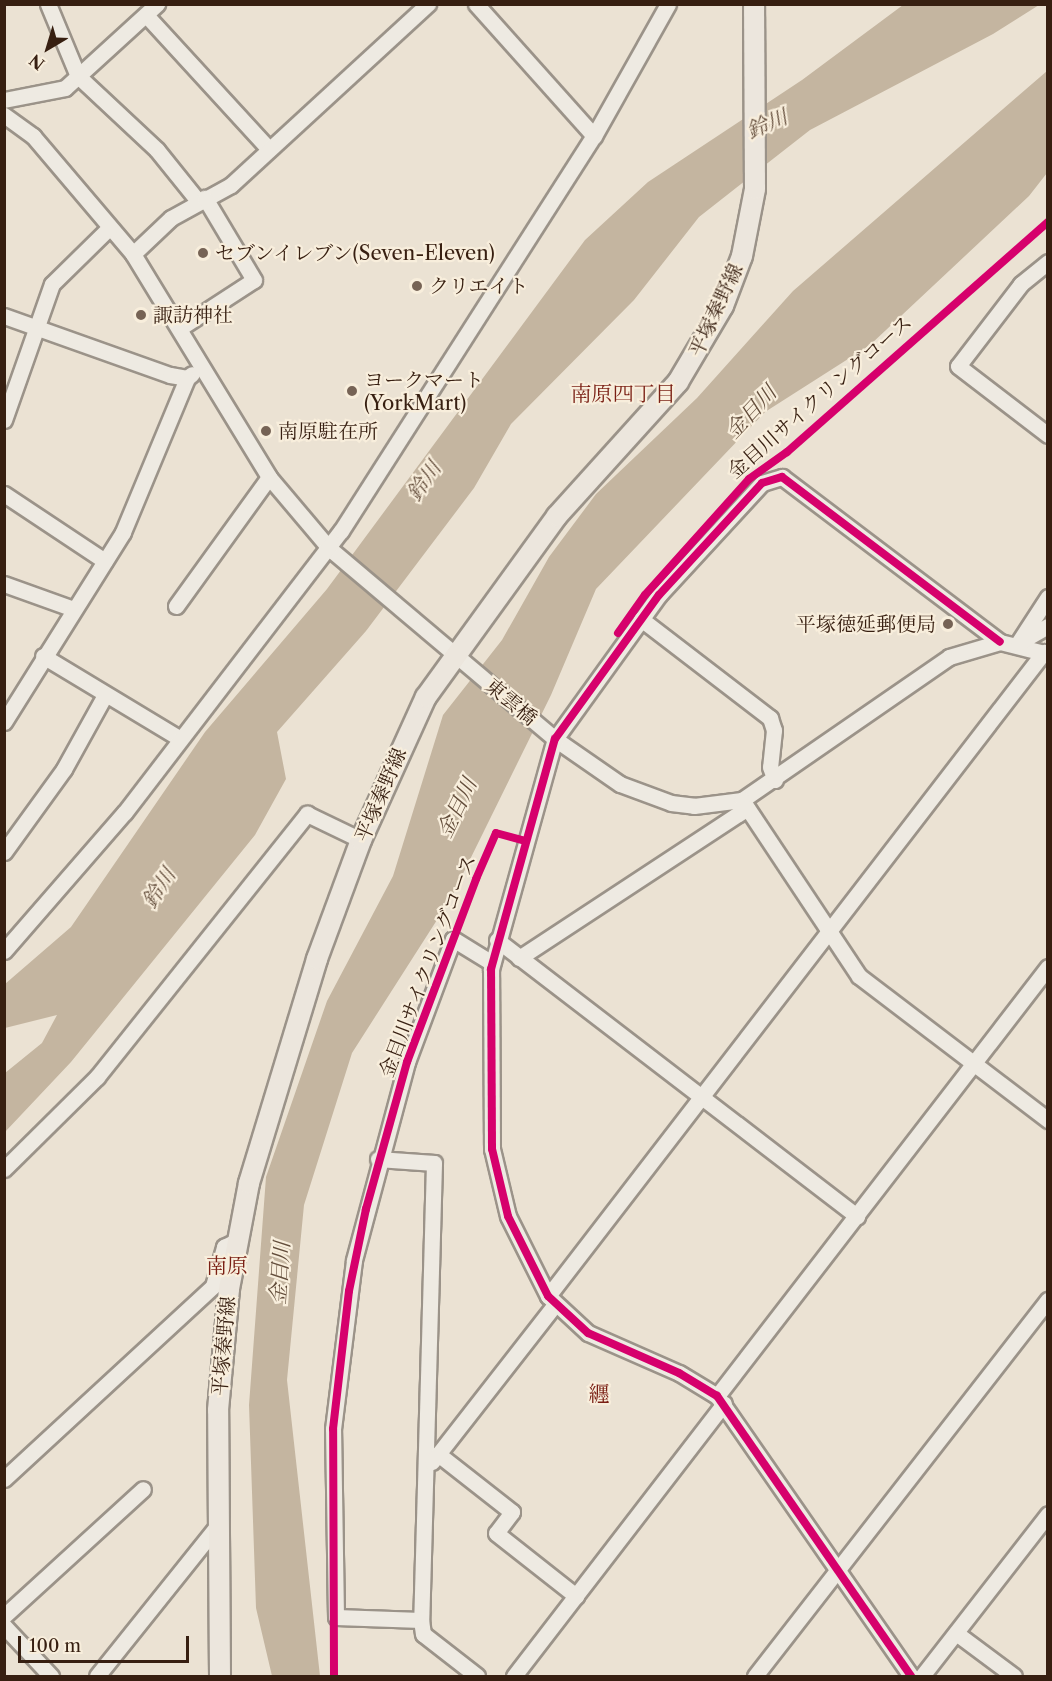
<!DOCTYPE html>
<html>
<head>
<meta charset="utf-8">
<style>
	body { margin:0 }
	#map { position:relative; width:1052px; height:1681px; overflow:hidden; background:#ebe2d3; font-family:"Libre Caslon Text","Noto Serif JP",serif }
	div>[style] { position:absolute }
	.water>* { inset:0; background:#c4b5a0 }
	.roads { filter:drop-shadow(2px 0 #9b9389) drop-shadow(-2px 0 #9b9389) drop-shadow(0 2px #9b9389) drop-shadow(0 -2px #9b9389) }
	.minor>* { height:15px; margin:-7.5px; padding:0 7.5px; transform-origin:7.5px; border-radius:7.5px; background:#eeeae2 }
	.major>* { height:20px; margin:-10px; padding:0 10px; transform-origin:10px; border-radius:10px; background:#ece6dd }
	.cycleway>* { height:8px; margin:-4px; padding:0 4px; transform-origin:4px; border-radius:4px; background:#d6006c }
	.dots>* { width:16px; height:16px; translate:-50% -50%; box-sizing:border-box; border:3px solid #f8eedc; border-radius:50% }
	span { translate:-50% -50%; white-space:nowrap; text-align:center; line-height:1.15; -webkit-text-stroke:4.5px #f8eedc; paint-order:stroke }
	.poi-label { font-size:20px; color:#371f11 }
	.left { translate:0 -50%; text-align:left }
	.right { translate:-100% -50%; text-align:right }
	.street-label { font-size:20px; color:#371f11 }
	.water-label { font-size:21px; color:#634d3b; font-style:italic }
	.neighbourhood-label { font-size:21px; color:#7a1f14 }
	.frame { position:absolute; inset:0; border:6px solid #371f11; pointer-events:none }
	.north { position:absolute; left:18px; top:18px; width:60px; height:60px; -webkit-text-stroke:4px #f8eedc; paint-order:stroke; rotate:218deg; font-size:16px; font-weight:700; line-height:24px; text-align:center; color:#371f11 }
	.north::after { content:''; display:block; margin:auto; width:21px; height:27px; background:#371f11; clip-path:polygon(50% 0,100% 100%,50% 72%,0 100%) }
	.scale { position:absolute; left:18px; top:1636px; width:171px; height:27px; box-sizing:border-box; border:3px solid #371f11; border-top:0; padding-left:8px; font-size:18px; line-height:21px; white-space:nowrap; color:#371f11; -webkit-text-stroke:4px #f8eedc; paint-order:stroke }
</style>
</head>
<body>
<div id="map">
	<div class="water">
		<div style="clip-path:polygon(903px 5px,1039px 5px,993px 34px,810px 130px,699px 217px,634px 300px,511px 424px,474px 488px,366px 631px,277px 732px,286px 779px,255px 835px,71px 1062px,5px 1132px,5px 1073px,42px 1043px,57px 1015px,5px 1028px,5px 984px,71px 927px,205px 732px,327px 589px,585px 240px,648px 182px,802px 80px)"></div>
		<div style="clip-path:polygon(1047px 71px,1047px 173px,1029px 196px,870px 345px,765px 412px,596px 589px,551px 695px,451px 898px,352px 1053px,304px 1205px,287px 1380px,320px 1676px,272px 1676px,256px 1608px,249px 1405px,266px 1177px,327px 1001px,393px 876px,443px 715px,502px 640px,549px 557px,596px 494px,697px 398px,793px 291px)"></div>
	</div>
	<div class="roads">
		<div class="minor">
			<div style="left:48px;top:4px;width:78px;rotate:67.4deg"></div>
			<div style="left:78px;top:76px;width:108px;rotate:43.1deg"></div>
			<div style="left:157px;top:150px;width:65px;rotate:51.2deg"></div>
			<div style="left:476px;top:4px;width:177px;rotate:48.2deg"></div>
			<div style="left:146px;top:15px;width:182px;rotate:47.5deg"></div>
			<div style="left:4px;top:100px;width:62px;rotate:-11.1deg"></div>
			<div style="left:65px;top:88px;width:125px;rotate:-42.4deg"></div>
			<div style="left:4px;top:115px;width:36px;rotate:36deg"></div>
			<div style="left:33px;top:136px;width:155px;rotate:49.7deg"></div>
			<div style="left:133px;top:254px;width:261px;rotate:58.6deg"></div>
			<div style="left:269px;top:477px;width:93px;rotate:49.8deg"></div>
			<div style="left:329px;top:548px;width:296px;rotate:40.2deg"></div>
			<div style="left:555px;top:739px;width:79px;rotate:34.7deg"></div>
			<div style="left:620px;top:784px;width:54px;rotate:20.4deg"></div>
			<div style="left:671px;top:803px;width:23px;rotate:7deg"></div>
			<div style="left:694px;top:806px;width:48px;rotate:-7.1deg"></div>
			<div style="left:742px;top:800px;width:252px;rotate:-34.6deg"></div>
			<div style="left:949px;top:657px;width:53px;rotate:-16.4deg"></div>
			<div style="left:1000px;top:642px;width:49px;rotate:14deg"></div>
			<div style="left:133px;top:254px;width:52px;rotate:-43.5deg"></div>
			<div style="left:171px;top:218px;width:68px;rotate:-28.8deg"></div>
			<div style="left:231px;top:185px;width:268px;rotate:-42.6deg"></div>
			<div style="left:1048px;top:262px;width:35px;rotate:141deg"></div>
			<div style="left:1021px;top:284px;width:103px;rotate:127.5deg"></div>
			<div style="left:958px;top:366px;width:113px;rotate:37.5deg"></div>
			<div style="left:4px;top:316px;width:176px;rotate:19.6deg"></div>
			<div style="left:170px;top:375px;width:17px;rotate:10deg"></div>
			<div style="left:187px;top:378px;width:6px;rotate:-39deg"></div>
			<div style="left:180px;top:328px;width:88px;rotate:-33deg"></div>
			<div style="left:254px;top:280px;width:96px;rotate:-120.9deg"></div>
			<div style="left:4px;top:420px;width:144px;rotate:-70.6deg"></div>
			<div style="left:52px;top:284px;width:81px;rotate:-44.5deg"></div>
			<div style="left:4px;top:494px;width:121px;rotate:33.6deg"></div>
			<div style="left:4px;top:584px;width:74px;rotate:19.7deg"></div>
			<div style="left:176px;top:606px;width:159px;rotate:-54.2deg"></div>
			<div style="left:641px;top:619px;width:163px;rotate:37.5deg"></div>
			<div style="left:770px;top:718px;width:13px;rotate:72deg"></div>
			<div style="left:774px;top:730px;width:37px;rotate:96deg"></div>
			<div style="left:770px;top:767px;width:14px;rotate:69deg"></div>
			<div style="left:1020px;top:642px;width:32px;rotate:-30deg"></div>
			<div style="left:1018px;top:643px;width:55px;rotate:-56.9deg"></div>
			<div style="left:43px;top:656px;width:159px;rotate:31.1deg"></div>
			<div style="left:4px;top:722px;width:224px;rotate:-57.9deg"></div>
			<div style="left:123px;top:532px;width:167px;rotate:-67.4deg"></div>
			<div style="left:742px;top:800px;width:211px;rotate:56.4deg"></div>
			<div style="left:859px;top:976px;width:238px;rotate:37.3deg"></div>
			<div style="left:4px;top:852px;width:102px;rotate:-54.1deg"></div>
			<div style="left:64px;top:769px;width:85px;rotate:-61deg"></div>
			<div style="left:497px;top:940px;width:454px;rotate:37.5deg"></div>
			<div style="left:4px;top:951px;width:184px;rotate:-49deg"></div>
			<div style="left:125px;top:812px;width:354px;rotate:-52.5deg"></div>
			<div style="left:341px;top:531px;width:469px;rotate:-57.4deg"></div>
			<div style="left:594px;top:136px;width:151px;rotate:-60.7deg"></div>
			<div style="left:519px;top:958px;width:273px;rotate:-33.3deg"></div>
			<div style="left:378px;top:1159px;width:56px;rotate:4.1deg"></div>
			<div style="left:434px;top:1163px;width:457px;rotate:91.6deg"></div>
			<div style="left:4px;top:1169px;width:131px;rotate:-44.7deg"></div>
			<div style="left:97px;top:1077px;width:337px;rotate:-51.4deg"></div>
			<div style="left:307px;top:814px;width:60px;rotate:25.7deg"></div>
			<div style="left:548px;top:1296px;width:813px;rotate:-52.4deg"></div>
			<div style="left:717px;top:1396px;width:542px;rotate:-52.35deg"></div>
			<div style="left:438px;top:1454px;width:94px;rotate:38.1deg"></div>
			<div style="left:512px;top:1512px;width:26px;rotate:127deg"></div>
			<div style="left:496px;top:1533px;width:102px;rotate:38.2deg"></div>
			<div style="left:432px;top:1462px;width:198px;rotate:-52deg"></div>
			<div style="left:4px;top:1479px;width:284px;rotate:-42.7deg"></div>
			<div style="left:213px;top:1286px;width:41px;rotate:-74.2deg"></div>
			<div style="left:224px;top:1247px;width:13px;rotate:-27deg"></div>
			<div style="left:4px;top:1616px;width:188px;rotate:-42.4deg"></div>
			<div style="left:4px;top:1626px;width:69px;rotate:46.8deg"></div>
			<div style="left:956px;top:1633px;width:72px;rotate:36.6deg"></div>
			<div style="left:97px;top:1676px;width:192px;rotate:-51.3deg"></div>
			<div style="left:477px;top:1676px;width:68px;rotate:-142.1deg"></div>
			<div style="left:423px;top:1634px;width:14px;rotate:-98deg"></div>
			<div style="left:421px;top:1620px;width:85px;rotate:-178deg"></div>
			<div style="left:336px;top:1617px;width:188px;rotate:-90.9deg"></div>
			<div style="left:333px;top:1429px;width:170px;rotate:-82.9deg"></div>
			<div style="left:354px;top:1260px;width:205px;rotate:-75deg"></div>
			<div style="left:407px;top:1062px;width:131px;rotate:-69.5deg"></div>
			<div style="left:453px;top:939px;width:46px;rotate:31.6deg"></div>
			<div style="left:514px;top:1676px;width:344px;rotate:-52.4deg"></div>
			<div style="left:755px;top:1676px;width:477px;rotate:-52.1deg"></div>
			<div style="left:911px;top:1676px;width:341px;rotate:-124.7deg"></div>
			<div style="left:717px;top:1396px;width:44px;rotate:-148.8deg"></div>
			<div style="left:679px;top:1373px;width:99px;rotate:-156.3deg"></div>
			<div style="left:588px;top:1333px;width:54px;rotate:-137.2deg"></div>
			<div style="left:548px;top:1296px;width:89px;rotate:-116.6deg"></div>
			<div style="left:508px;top:1216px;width:69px;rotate:-103.4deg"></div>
			<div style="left:492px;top:1149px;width:180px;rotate:-90.3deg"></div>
			<div style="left:491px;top:969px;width:239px;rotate:-74.5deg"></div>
			<div style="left:555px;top:739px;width:178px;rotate:-54.2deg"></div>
			<div style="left:659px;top:595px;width:152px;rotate:-47.4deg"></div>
			<div style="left:762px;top:483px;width:21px;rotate:-17deg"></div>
			<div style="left:782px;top:477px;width:273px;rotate:37.1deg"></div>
			<div style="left:922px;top:1676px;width:205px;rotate:-52.1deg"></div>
		</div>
		<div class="major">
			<div style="left:220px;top:1676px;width:266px;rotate:-90.4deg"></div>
			<div style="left:218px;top:1410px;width:121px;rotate:-84.8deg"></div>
			<div style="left:229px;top:1289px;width:108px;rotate:-79.3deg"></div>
			<div style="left:249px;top:1183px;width:234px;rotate:-73.1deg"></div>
			<div style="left:317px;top:959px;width:127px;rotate:-69.7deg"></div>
			<div style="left:361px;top:840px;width:157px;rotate:-65.6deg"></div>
			<div style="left:426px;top:697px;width:223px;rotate:-54.1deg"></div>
			<div style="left:557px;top:516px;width:181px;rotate:-47.9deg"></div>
			<div style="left:678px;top:382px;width:88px;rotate:-59.4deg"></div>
			<div style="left:723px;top:306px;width:53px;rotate:-69.2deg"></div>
			<div style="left:742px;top:256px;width:68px;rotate:-79deg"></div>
			<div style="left:755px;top:189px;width:185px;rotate:-90.3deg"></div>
		</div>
	</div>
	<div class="cycleway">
		<div style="left:618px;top:633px;width:47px;rotate:-54.6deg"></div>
		<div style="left:645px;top:595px;width:156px;rotate:-48.1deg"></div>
		<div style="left:749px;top:479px;width:47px;rotate:-35.4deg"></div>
		<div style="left:787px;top:452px;width:348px;rotate:-41.4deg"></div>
		<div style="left:334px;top:1676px;width:247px;rotate:-90.2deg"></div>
		<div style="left:333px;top:1429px;width:139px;rotate:-83.4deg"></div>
		<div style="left:349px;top:1291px;width:84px;rotate:-78.3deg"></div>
		<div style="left:366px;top:1209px;width:153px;rotate:-74.4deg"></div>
		<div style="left:407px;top:1062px;width:196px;rotate:-69.3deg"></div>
		<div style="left:476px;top:879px;width:50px;rotate:-66.5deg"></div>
		<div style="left:496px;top:833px;width:31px;rotate:15deg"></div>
		<div style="left:911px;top:1676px;width:341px;rotate:-124.7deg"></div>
		<div style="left:717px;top:1396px;width:44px;rotate:-148.8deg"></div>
		<div style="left:679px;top:1373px;width:99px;rotate:-156.3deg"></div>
		<div style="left:588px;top:1333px;width:54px;rotate:-137.2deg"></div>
		<div style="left:548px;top:1296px;width:89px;rotate:-116.6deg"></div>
		<div style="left:508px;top:1216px;width:69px;rotate:-103.4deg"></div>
		<div style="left:492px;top:1149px;width:180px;rotate:-90.3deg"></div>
		<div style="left:491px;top:969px;width:239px;rotate:-74.5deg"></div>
		<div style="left:555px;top:739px;width:178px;rotate:-54.2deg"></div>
		<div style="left:659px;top:595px;width:152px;rotate:-47.4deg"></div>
		<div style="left:762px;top:483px;width:21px;rotate:-17deg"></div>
		<div style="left:782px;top:477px;width:273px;rotate:37.1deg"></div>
	</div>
	<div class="dots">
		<div style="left:203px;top:253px;background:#766355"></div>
		<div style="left:417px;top:286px;background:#766355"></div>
		<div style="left:141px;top:315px;background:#766355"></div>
		<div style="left:352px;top:391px;background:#766355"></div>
		<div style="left:266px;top:431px;background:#766355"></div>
		<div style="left:948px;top:624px;background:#766355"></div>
	</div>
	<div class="poi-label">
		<span class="left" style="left:215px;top:253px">セブンイレブン(Seven-Eleven)</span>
		<span class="left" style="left:429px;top:286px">クリエイト</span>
		<span class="left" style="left:153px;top:315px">諏訪神社</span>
		<span class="left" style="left:364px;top:392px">ヨークマート<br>(YorkMart)</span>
		<span class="left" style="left:278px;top:431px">南原駐在所</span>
		<span class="right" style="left:936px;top:624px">平塚徳延郵便局</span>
	</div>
	<div class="street-label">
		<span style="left:716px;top:310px;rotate:-65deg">平塚秦野線</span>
		<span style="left:820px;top:397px;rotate:-41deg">金目川サイクリングコース</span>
		<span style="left:511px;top:702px;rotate:40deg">東雲橋</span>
		<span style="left:381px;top:795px;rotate:-67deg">平塚秦野線</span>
		<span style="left:428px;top:966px;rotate:-69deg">金目川サイクリングコース</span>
		<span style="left:224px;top:1346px;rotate:-85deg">平塚秦野線</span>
	</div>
	<div class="water-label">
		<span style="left:767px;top:124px;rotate:-23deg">鈴川</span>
		<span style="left:751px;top:412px;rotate:-47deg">金目川</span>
		<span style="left:424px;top:481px;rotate:-55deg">鈴川</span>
		<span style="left:457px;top:808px;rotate:-64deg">金目川</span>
		<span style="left:159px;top:888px;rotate:-57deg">鈴川</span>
		<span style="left:280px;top:1273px;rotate:-86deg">金目川</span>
	</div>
	<div class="neighbourhood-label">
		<span style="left:623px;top:394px">南原四丁目</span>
		<span style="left:227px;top:1266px">南原</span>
		<span style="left:599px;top:1394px">纒</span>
	</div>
	<div class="frame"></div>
	<div class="north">N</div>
	<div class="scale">100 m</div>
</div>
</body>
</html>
